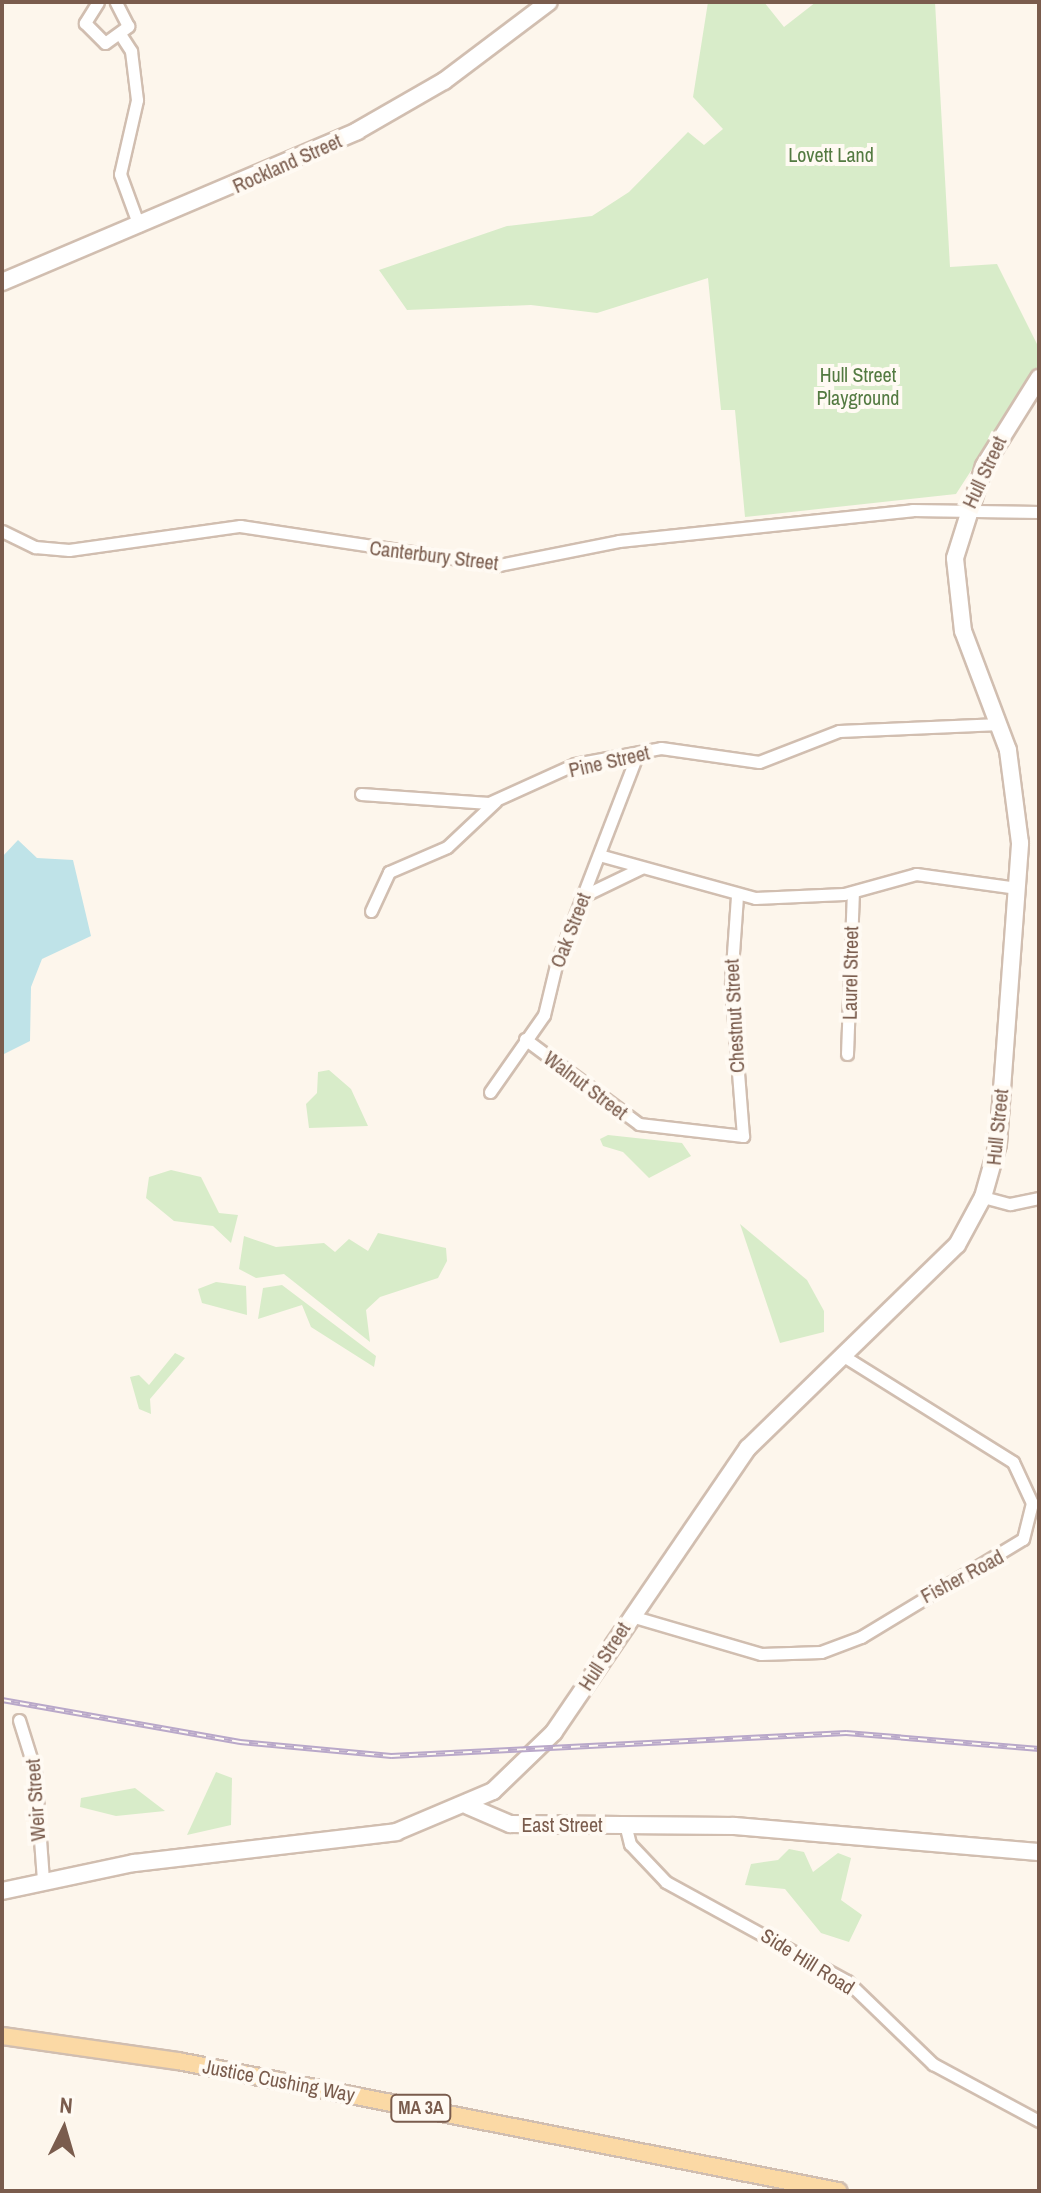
<!DOCTYPE html>
<html>
<head>
<meta charset="utf-8">
<style>
	body { margin:0 }
	#map { position:relative; width:1041px; height:2193px; overflow:hidden; background:#fdf6ec; font-family:"Archivo Narrow",sans-serif }
	div>[style] { position:absolute }
	.green>* { inset:0; background:#d8ecc9 }
	.water>* { inset:0; background:#bfe3e8 }
	.roads { filter:drop-shadow(2px 0 #d1beb0) drop-shadow(-2px 0 #d1beb0) drop-shadow(0 2px #d1beb0) drop-shadow(0 -2px #d1beb0) }
	.street>* { height:11px; margin:-5.5px; padding:0 5.5px; transform-origin:5.5px; border-radius:5.5px; background:#fff }
	.secondary>* { height:16px; margin:-8px; padding:0 8px; transform-origin:8px; border-radius:8px; background:#fff }
	.primary>* { height:16px; margin:-8px; padding:0 8px; transform-origin:8px; border-radius:8px; background:#fbd9a5 }
	.rail>* { height:6px; margin-top:-3px; transform-origin:0; background:repeating-linear-gradient(90deg,#fffaf3 0 9px,#b9a8c9 0 18px); box-sizing:border-box; border-block:2px solid #b9a8c9 }
	span { translate:-50% -50%; white-space:nowrap; text-align:center; line-height:1.15; -webkit-text-stroke:8px #fffaf3; paint-order:stroke }
	.shield-label span { padding:2px 6px; background:#fffaf3; border:2px solid; border-radius:6px; -webkit-text-stroke-width:0 }
	.shield-label { font-size:18px; color:#7a5c4d; font-weight:700 }
	.park-label { font-size:20px; color:#537a41 }
	.street-label { font-size:20px; color:#7a5c4d }
	.frame { position:absolute; inset:0; border:4px solid #7a5c4d; pointer-events:none }
	.north { position:absolute; left:24px; top:2089px; width:80px; height:80px; -webkit-text-stroke:6px #fffaf3; paint-order:stroke; rotate:5deg; font-size:22px; font-weight:700; line-height:32px; text-align:center; color:#7a5c4d }
	.north::after { content:''; display:block; margin:auto; width:28px; height:36px; background:#7a5c4d; clip-path:polygon(50% 0,100% 100%,50% 72%,0 100%) }
</style>
</head>
<body>
<div id="map">
	<div class="green">
		<div style="clip-path:polygon(708px 2px,764px 2px,784px 27px,816px 2px,935px 2px,950px 267px,997px 264px,1039px 348px,1039px 365px,956px 494px,745px 517px,735px 410px,721px 410px,708px 278px,597px 313px,531px 305px,407px 310px,379px 270px,507px 226px,592px 216px,629px 192px,688px 132px,704px 145px,723px 129px,693px 97px)"></div>
		<div style="clip-path:polygon(329px 1070px,351px 1089px,368px 1126px,309px 1128px,306px 1104px,317px 1093px,318px 1072px)"></div>
		<div style="clip-path:polygon(608px 1135px,682px 1143px,691px 1156px,649px 1178px,623px 1152px,603px 1146px,600px 1139px)"></div>
		<div style="clip-path:polygon(171px 1170px,201px 1177px,219px 1213px,238px 1215px,231px 1243px,213px 1226px,174px 1221px,146px 1198px,149px 1177px)"></div>
		<div style="clip-path:polygon(740px 1224px,807px 1280px,824px 1311px,824px 1332px,780px 1343px)"></div>
		<div style="clip-path:polygon(378px 1233px,446px 1248px,447px 1261px,438px 1278px,380px 1297px,366px 1310px,370px 1342px,284px 1274px,256px 1278px,239px 1269px,244px 1236px,276px 1247px,324px 1243px,335px 1252px,349px 1239px,368px 1251px)"></div>
		<div style="clip-path:polygon(216px 1282px,246px 1286px,247px 1315px,202px 1303px,198px 1289px)"></div>
		<div style="clip-path:polygon(282px 1285px,376px 1356px,374px 1367px,311px 1327px,302px 1305px,258px 1319px,263px 1288px)"></div>
		<div style="clip-path:polygon(175px 1353px,185px 1358px,150px 1399px,151px 1414px,139px 1409px,130px 1377px,139px 1375px,149px 1385px)"></div>
		<div style="clip-path:polygon(216px 1772px,232px 1778px,231px 1825px,187px 1835px)"></div>
		<div style="clip-path:polygon(135px 1788px,165px 1811px,116px 1816px,80px 1807px,81px 1798px)"></div>
		<div style="clip-path:polygon(789px 1849px,804px 1852px,813px 1872px,838px 1853px,851px 1858px,841px 1900px,862px 1915px,849px 1942px,821px 1933px,785px 1889px,745px 1885px,751px 1864px,778px 1860px)"></div>
	</div>
	<div class="water">
		<div style="clip-path:polygon(18px 840px,37px 858px,73px 860px,91px 936px,42px 959px,31px 987px,30px 1041px,2px 1055px,2px 857px)"></div>
	</div>
	<div class="roads">
		<div class="street">
			<div style="left:98px;top:2px;width:25px;rotate:122deg"></div>
			<div style="left:85px;top:23px;width:28px;rotate:45deg"></div>
			<div style="left:105px;top:43px;width:29px;rotate:-36deg"></div>
			<div style="left:128px;top:26px;width:27px;rotate:-117deg"></div>
			<div style="left:122px;top:37px;width:17px;rotate:57deg"></div>
			<div style="left:131px;top:51px;width:49px;rotate:83deg"></div>
			<div style="left:137px;top:100px;width:76px;rotate:102.9deg"></div>
			<div style="left:120px;top:174px;width:55px;rotate:69.9deg"></div>
			<div style="left:2px;top:531px;width:37px;rotate:26deg"></div>
			<div style="left:35px;top:547px;width:34px;rotate:5deg"></div>
			<div style="left:69px;top:550px;width:173px;rotate:-8deg"></div>
			<div style="left:240px;top:526px;width:262px;rotate:8.6deg"></div>
			<div style="left:499px;top:565px;width:122px;rotate:-11.3deg"></div>
			<div style="left:619px;top:541px;width:295px;rotate:-6deg"></div>
			<div style="left:912px;top:510px;width:127px;rotate:0.9deg"></div>
			<div style="left:361px;top:794px;width:128px;rotate:4deg"></div>
			<div style="left:489px;top:803px;width:94px;rotate:-24.4deg"></div>
			<div style="left:575px;top:764px;width:87px;rotate:-10.5deg"></div>
			<div style="left:661px;top:748px;width:99px;rotate:8.1deg"></div>
			<div style="left:759px;top:762px;width:86px;rotate:-21.2deg"></div>
			<div style="left:839px;top:731px;width:161px;rotate:-2.5deg"></div>
			<div style="left:599px;top:855px;width:162px;rotate:15.4deg"></div>
			<div style="left:755px;top:898px;width:89px;rotate:-2.6deg"></div>
			<div style="left:844px;top:894px;width:75px;rotate:-15.5deg"></div>
			<div style="left:916px;top:874px;width:102px;rotate:7.9deg"></div>
			<div style="left:585px;top:895px;width:62px;rotate:-25.7deg"></div>
			<div style="left:371px;top:911px;width:43px;rotate:-65.2deg"></div>
			<div style="left:389px;top:872px;width:63px;rotate:-23.3deg"></div>
			<div style="left:447px;top:847px;width:66px;rotate:-43.2deg"></div>
			<div style="left:525px;top:1039px;width:142px;rotate:36.7deg"></div>
			<div style="left:639px;top:1124px;width:105px;rotate:6.6deg"></div>
			<div style="left:743px;top:1136px;width:154px;rotate:-94.5deg"></div>
			<div style="left:731px;top:982px;width:86px;rotate:-86deg"></div>
			<div style="left:847px;top:1054px;width:162px;rotate:-87.9deg"></div>
			<div style="left:490px;top:1092px;width:94px;rotate:-55deg"></div>
			<div style="left:544px;top:1015px;width:51px;rotate:-76.5deg"></div>
			<div style="left:556px;top:965px;width:222px;rotate:-68.9deg"></div>
			<div style="left:983px;top:1197px;width:28px;rotate:15deg"></div>
			<div style="left:1010px;top:1204px;width:30px;rotate:-12deg"></div>
			<div style="left:631px;top:1616px;width:135px;rotate:16.3deg"></div>
			<div style="left:761px;top:1654px;width:60px;rotate:-1.9deg"></div>
			<div style="left:821px;top:1652px;width:43px;rotate:-20.6deg"></div>
			<div style="left:861px;top:1637px;width:189px;rotate:-31.2deg"></div>
			<div style="left:1023px;top:1539px;width:37px;rotate:-76deg"></div>
			<div style="left:1032px;top:1503px;width:45px;rotate:-114.9deg"></div>
			<div style="left:1013px;top:1462px;width:202px;rotate:-148deg"></div>
			<div style="left:19px;top:1720px;width:53px;rotate:72.6deg"></div>
			<div style="left:35px;top:1771px;width:110px;rotate:85.8deg"></div>
			<div style="left:625px;top:1824px;width:21px;rotate:76deg"></div>
			<div style="left:630px;top:1844px;width:52px;rotate:46.5deg"></div>
			<div style="left:666px;top:1882px;width:206px;rotate:28.7deg"></div>
			<div style="left:847px;top:1981px;width:120px;rotate:44deg"></div>
			<div style="left:933px;top:2064px;width:120px;rotate:28.3deg"></div>
		</div>
		<div class="secondary">
			<div style="left:2px;top:282px;width:386px;rotate:-23deg"></div>
			<div style="left:357px;top:131px;width:100px;rotate:-29.9deg"></div>
			<div style="left:444px;top:81px;width:131px;rotate:-37deg"></div>
			<div style="left:468px;top:1806px;width:46px;rotate:23.2deg"></div>
			<div style="left:510px;top:1824px;width:224px;rotate:0.5deg"></div>
			<div style="left:734px;top:1826px;width:306px;rotate:4.9deg"></div>
			<div style="left:2px;top:1891px;width:135px;rotate:-12deg"></div>
			<div style="left:134px;top:1863px;width:264px;rotate:-6.7deg"></div>
			<div style="left:396px;top:1832px;width:105px;rotate:-22.9deg"></div>
			<div style="left:493px;top:1791px;width:85px;rotate:-44deg"></div>
			<div style="left:554px;top:1732px;width:344px;rotate:-55.7deg"></div>
			<div style="left:748px;top:1448px;width:291px;rotate:-44.2deg"></div>
			<div style="left:957px;top:1245px;width:55px;rotate:-61.6deg"></div>
			<div style="left:983px;top:1197px;width:55px;rotate:-74.2deg"></div>
			<div style="left:998px;top:1144px;width:302px;rotate:-85.8deg"></div>
			<div style="left:1020px;top:843px;width:94px;rotate:-97.4deg"></div>
			<div style="left:1008px;top:750px;width:127px;rotate:-110.7deg"></div>
			<div style="left:963px;top:631px;width:73px;rotate:-96.3deg"></div>
			<div style="left:955px;top:558px;width:96px;rotate:-72.5deg"></div>
			<div style="left:984px;top:466px;width:104px;rotate:-58deg"></div>
		</div>
		<div class="primary">
			<div style="left:2px;top:2036px;width:178px;rotate:8.1deg"></div>
			<div style="left:178px;top:2061px;width:673px;rotate:11.14deg"></div>
		</div>
	</div>
	<div class="rail">
		<div style="left:2px;top:1700px;width:242px;rotate:10deg"></div>
		<div style="left:240px;top:1742px;width:152px;rotate:5.3deg"></div>
		<div style="left:391px;top:1756px;width:456px;rotate:-2.9deg"></div>
		<div style="left:846px;top:1733px;width:194px;rotate:4.7deg"></div>
	</div>
	<div class="shield-label">
		<span style="left:421px;top:2108px">MA 3A</span>
	</div>
	<div class="park-label">
		<span style="left:831px;top:154px">Lovett Land</span>
		<span style="left:858px;top:386px">Hull Street<br>Playground</span>
	</div>
	<div class="street-label">
		<span style="left:287px;top:163px;rotate:-24deg">Rockland Street</span>
		<span style="left:984px;top:472px;rotate:-65deg">Hull Street</span>
		<span style="left:434px;top:555px;rotate:7deg">Canterbury Street</span>
		<span style="left:609px;top:761px;rotate:-13deg">Pine Street</span>
		<span style="left:570px;top:930px;rotate:-69deg">Oak Street</span>
		<span style="left:850px;top:973px;rotate:-89deg">Laurel Street</span>
		<span style="left:734px;top:1016px;rotate:-93deg">Chestnut Street</span>
		<span style="left:586px;top:1085px;rotate:37deg">Walnut Street</span>
		<span style="left:997px;top:1127px;rotate:-84deg">Hull Street</span>
		<span style="left:962px;top:1576px;rotate:-28deg">Fisher Road</span>
		<span style="left:604px;top:1656px;rotate:-57deg">Hull Street</span>
		<span style="left:35px;top:1800px;rotate:-94deg">Weir Street</span>
		<span style="left:562px;top:1824px">East Street</span>
		<span style="left:808px;top:1961px;rotate:32deg">Side Hill Road</span>
		<span style="left:279px;top:2080px;rotate:11deg">Justice Cushing Way</span>
	</div>
	<div class="frame"></div>
	<div class="north">N</div>
</div>
</body>
</html>
